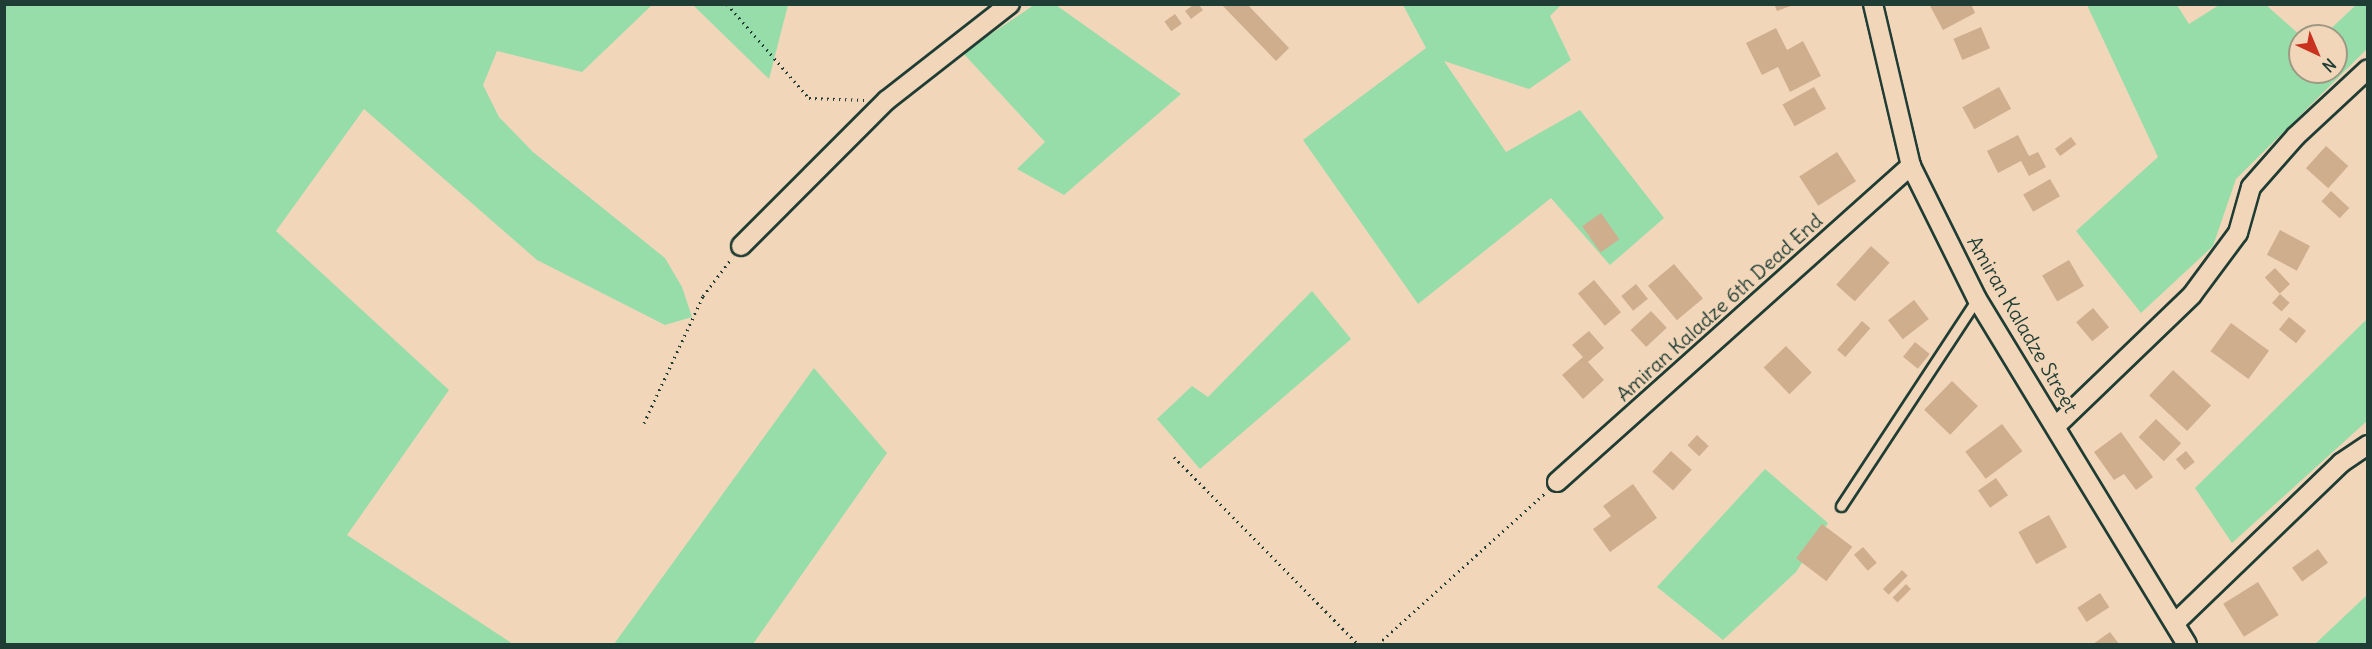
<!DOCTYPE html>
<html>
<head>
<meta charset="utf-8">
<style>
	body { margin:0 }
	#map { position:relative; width:2372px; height:649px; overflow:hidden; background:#f2d6b9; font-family:Delius,sans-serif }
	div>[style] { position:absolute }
	.green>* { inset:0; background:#97ddaa }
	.building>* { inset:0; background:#cfae8e; transform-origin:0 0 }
	.path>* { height:3px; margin-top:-1.5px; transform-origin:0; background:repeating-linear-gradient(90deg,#1f3d34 0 1.5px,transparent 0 6px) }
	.roads { filter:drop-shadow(2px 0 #1f3d34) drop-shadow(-2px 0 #1f3d34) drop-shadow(0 2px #1f3d34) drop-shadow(0 -2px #1f3d34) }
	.service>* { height:9px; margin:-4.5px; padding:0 4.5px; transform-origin:4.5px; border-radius:4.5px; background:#f2d6b9 }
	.minor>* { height:18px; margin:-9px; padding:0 9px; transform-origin:9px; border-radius:9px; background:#f2d6b9 }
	span { translate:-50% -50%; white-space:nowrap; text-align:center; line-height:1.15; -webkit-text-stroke:4.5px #f2d6b9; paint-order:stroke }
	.street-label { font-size:20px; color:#1f3d34 }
	.frame { position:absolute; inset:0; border:6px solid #1f3d34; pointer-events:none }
	.north { position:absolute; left:2288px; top:24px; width:60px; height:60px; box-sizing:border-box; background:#f2d6b9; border:2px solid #9e9984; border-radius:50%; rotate:136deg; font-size:16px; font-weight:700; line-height:24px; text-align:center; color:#1f3d34 }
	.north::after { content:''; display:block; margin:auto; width:21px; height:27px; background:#c8321e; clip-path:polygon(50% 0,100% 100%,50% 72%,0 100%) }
</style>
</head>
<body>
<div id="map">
	<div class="green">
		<div style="clip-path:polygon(4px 5px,652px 5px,582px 72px,497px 51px,483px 85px,499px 117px,533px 152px,665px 258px,682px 287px,692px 317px,665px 325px,537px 260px,364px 109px,276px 231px,449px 390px,347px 535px,513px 644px,5px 644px)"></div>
		<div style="clip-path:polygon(693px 5px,788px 5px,769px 79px)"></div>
		<div style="clip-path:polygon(1034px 5px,1056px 5px,1181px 94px,1064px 195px,1017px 169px,1045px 142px,963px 53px)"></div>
		<div style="clip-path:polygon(1403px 5px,1561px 5px,1550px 16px,1571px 60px,1529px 89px,1444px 61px,1506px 152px,1580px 110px,1664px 218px,1610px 265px,1551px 198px,1418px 304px,1303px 140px,1426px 48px)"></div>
		<div style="clip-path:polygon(2087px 5px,2177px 5px,2189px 24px,2219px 5px,2266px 5px,2301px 36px,2300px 72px,2336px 72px,2336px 36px,2323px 36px,2356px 5px,2367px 5px,2367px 49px,2236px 179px,2213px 246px,2141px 313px,2076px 231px,2158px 157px)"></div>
		<div style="clip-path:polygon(1312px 291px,1351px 339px,1200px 469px,1157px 419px,1192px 386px,1208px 397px)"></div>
		<div style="clip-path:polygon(2367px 319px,2367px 421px,2232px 543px,2195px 488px)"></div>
		<div style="clip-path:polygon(814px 368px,887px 453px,753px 644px,614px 644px)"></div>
		<div style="clip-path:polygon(1765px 469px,1828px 523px,1796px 572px,1723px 640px,1657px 587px)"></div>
		<div style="clip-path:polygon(2367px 595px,2367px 644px,2315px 644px)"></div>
	</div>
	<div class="building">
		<div style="clip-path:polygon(1221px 4px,1247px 4px,1289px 48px,1276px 61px)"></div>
		<div style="clip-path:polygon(1774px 4px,1793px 4px,1793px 5px,1777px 11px)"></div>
		<div style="clip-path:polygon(1929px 4px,1971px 4px,1975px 13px,1943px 30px)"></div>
		<div style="clip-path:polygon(1193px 5px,1199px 5px,1203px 10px,1191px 19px,1185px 11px)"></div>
		<div style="left:1175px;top:14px;width:12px;height:13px;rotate:55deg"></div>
		<div style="left:1981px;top:27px;width:23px;height:30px;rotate:67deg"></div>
		<div style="clip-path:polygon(1776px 28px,1787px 50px,1803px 41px,1821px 76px,1790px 92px,1778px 67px,1762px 75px,1746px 43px)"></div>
		<div style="left:1814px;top:87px;width:25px;height:36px;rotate:61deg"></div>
		<div style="left:1999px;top:87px;width:25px;height:42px;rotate:61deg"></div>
		<div style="clip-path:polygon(2018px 135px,2029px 156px,2038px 152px,2046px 167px,2029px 176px,2021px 161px,1998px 173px,1987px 151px)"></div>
		<div style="left:2071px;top:137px;width:9px;height:20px;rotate:54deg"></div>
		<div style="left:2326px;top:146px;width:30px;height:30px;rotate:42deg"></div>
		<div style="left:1837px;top:152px;width:35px;height:45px;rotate:57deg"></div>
		<div style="left:2050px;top:179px;width:20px;height:31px;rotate:60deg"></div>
		<div style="left:2331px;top:191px;width:25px;height:14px;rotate:43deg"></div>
		<div style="left:1601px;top:213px;width:32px;height:23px;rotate:55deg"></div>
		<div style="left:2280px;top:230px;width:34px;height:28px;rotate:28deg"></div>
		<div style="left:1871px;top:246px;width:25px;height:52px;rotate:42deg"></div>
		<div style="left:2069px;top:260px;width:30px;height:31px;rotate:60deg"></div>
		<div style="left:1674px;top:264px;width:45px;height:34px;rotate:50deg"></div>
		<div style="left:2275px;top:268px;width:22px;height:14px;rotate:47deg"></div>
		<div style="left:1594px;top:280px;width:42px;height:21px;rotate:50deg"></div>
		<div style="left:1636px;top:284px;width:19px;height:19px;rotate:51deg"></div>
		<div style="left:2280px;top:294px;width:13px;height:12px;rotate:42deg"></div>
		<div style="left:1914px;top:300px;width:24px;height:33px;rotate:52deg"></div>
		<div style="left:2093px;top:308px;width:25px;height:22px;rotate:50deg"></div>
		<div style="left:1651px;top:311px;width:23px;height:28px;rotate:47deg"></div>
		<div style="left:2289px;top:317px;width:22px;height:16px;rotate:39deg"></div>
		<div style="left:1862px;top:321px;width:11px;height:38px;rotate:41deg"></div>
		<div style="left:2231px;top:323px;width:47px;height:35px;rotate:36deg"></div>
		<div style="clip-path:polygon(1589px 331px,1604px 348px,1588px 362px,1604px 380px,1583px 399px,1562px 375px,1583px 357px,1572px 345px)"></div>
		<div style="left:1915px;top:342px;width:19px;height:19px;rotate:39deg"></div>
		<div style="left:1786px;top:346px;width:37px;height:31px;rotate:46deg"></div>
		<div style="left:2173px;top:370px;width:52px;height:35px;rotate:43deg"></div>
		<div style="left:1952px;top:381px;width:36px;height:40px;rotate:44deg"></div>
		<div style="left:2156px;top:419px;width:35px;height:25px;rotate:44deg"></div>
		<div style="left:2002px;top:424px;width:34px;height:46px;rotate:53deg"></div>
		<div style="clip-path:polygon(2121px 432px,2153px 477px,2136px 490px,2124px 474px,2114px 480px,2094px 452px)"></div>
		<div style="left:1697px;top:435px;width:16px;height:14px;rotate:43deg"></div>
		<div style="left:1671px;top:451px;width:28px;height:28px;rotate:42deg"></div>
		<div style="left:2186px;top:451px;width:14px;height:13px;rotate:51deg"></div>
		<div style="left:1996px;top:478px;width:21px;height:22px;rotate:55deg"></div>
		<div style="clip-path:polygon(1633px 484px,1657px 518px,1610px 552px,1593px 529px,1611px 516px,1603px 506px)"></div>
		<div style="left:2049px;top:515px;width:37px;height:35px;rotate:61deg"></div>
		<div style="left:1822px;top:524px;width:38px;height:43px;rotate:37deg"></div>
		<div style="left:1863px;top:547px;width:21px;height:12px;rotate:49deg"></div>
		<div style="left:2318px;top:549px;width:17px;height:32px;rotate:54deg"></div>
		<div style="left:1902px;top:570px;width:8px;height:27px;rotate:45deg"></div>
		<div style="left:2258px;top:582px;width:39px;height:41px;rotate:58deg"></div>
		<div style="left:1906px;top:584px;width:7px;height:19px;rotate:45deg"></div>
		<div style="left:2100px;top:593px;width:17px;height:27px;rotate:57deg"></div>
		<div style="clip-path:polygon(2110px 632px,2119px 644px,2093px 644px)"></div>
	</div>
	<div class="path">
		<div style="left:727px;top:4px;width:125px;rotate:48.9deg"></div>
		<div style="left:809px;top:98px;width:55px;rotate:2.1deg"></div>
		<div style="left:644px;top:423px;width:140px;rotate:-65.1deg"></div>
		<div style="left:703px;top:296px;width:46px;rotate:-52.9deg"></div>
		<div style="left:1174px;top:457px;width:262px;rotate:45.5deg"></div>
		<div style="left:1378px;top:644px;width:225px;rotate:-42.1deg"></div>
	</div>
	<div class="roads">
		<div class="service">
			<div style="left:1841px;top:506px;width:248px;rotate:-56.7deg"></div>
		</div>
		<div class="minor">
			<div style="left:1873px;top:4px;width:166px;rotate:76.8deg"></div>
			<div style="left:1911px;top:166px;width:148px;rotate:63.6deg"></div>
			<div style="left:1977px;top:299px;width:404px;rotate:58.7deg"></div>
			<div style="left:741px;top:246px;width:206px;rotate:-45deg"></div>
			<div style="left:887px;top:100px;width:156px;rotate:-38deg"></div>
			<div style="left:2056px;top:426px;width:189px;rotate:-43.9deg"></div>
			<div style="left:2192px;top:295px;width:77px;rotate:-53.4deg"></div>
			<div style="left:2238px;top:233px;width:48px;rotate:-74.2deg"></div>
			<div style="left:2251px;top:187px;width:68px;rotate:-48.6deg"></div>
			<div style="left:2296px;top:136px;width:98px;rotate:-42.9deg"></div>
			<div style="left:1557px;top:482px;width:475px;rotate:-41.8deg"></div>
			<div style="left:2175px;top:623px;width:231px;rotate:-43.9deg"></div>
			<div style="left:2341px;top:463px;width:32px;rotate:-34deg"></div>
		</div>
	</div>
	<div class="street-label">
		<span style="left:1719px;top:307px;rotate:-42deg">Amiran Kaladze 6th Dead End</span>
		<span style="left:2023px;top:324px;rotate:60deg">Amiran Kaladze Street</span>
	</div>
	<div class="frame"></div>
	<div class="north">N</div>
</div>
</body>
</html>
